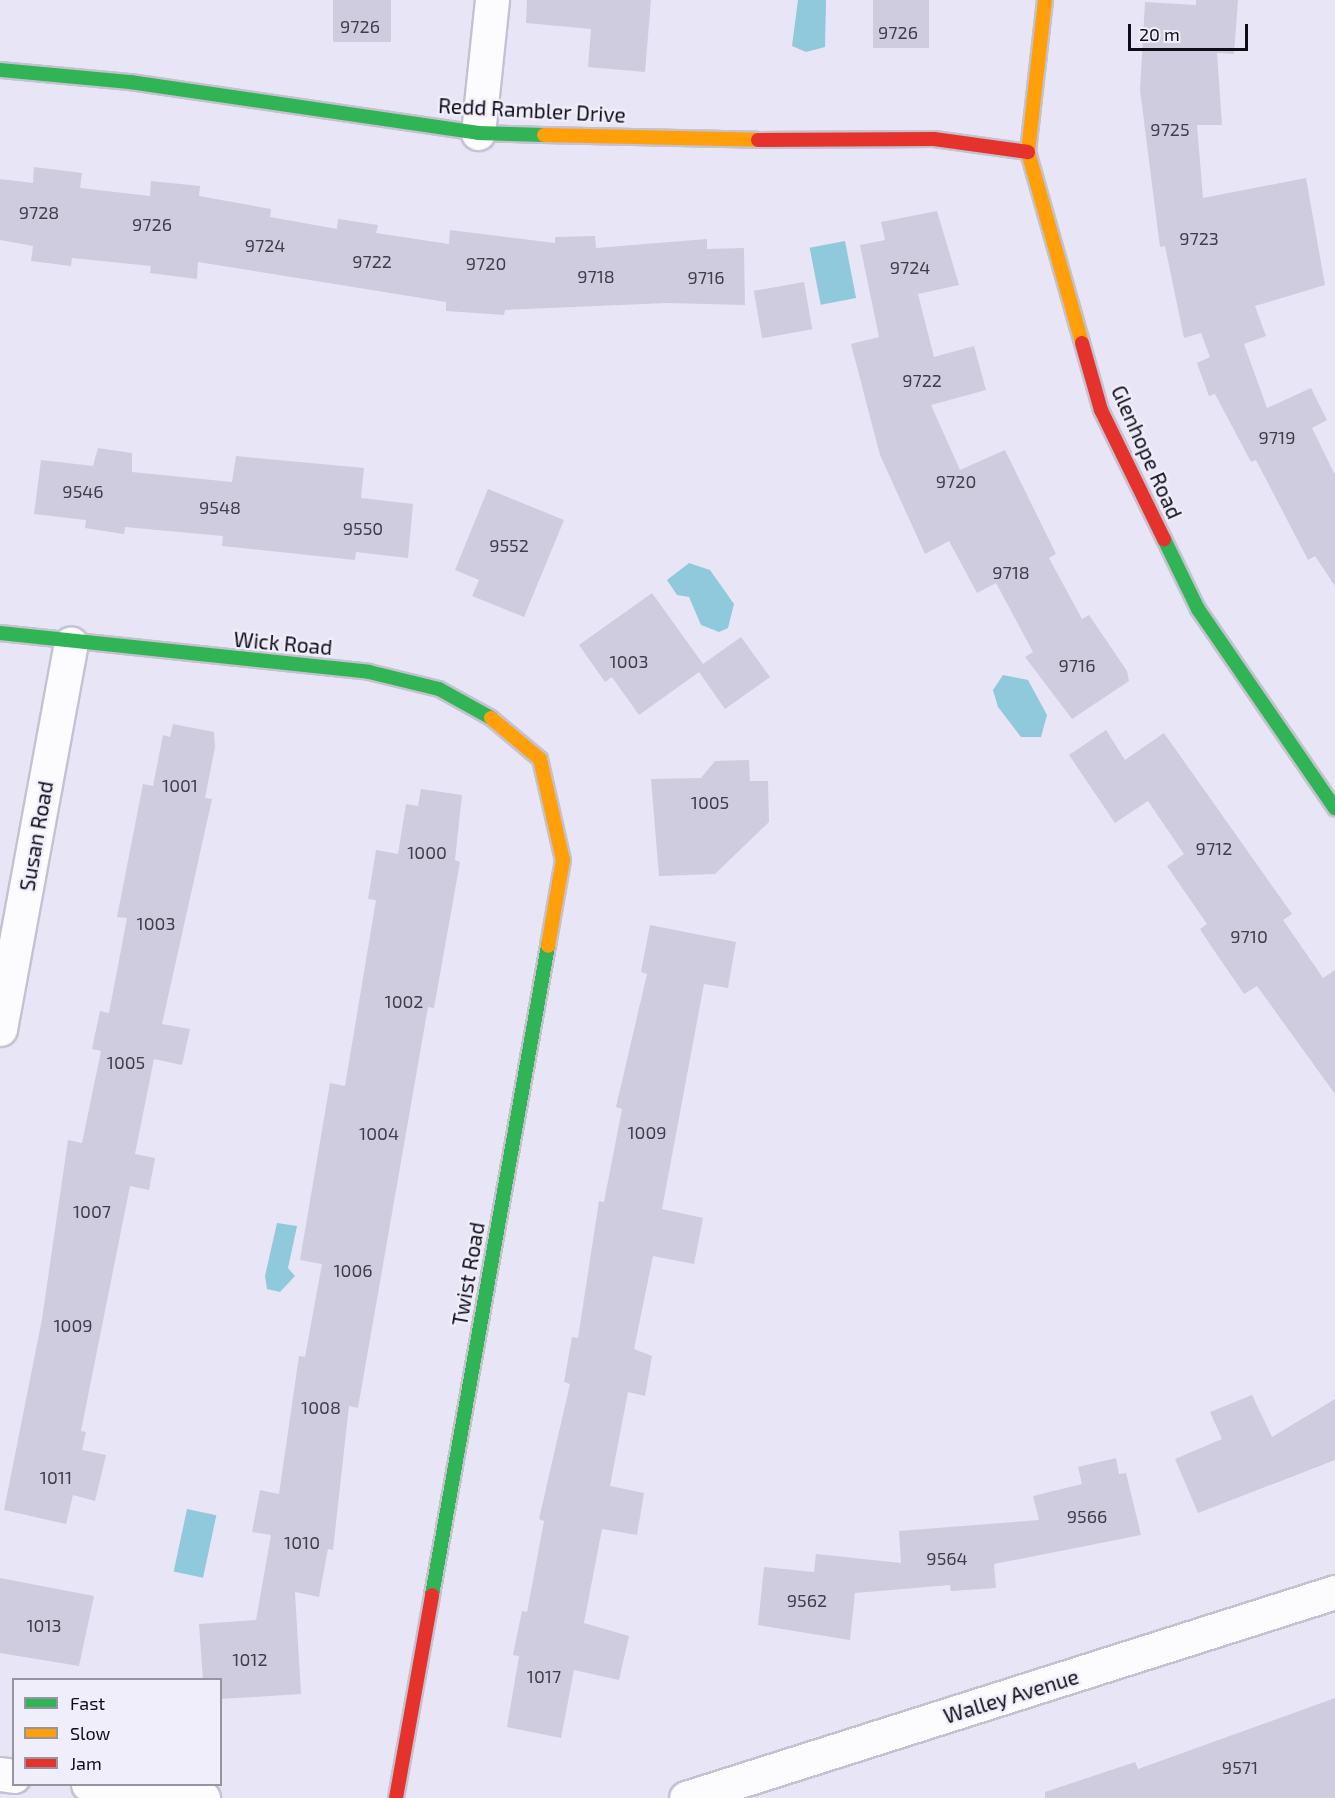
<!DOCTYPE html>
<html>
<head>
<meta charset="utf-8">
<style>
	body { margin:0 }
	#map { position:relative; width:1335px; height:1798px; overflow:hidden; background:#e8e5f7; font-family:"Exo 2",sans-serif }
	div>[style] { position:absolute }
	.water>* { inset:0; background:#90c9db; transform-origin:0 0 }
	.building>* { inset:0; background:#cfccdf; transform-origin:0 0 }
	.roads { filter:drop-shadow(2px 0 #c5c2d0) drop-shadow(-2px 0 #c5c2d0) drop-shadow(0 2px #c5c2d0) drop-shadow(0 -2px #c5c2d0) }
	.street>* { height:33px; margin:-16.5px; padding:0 16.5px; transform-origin:16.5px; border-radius:16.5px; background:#fcfbfe }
	.fast>* { height:14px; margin:-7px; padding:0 7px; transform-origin:7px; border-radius:7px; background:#30b455 }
	.slow>* { height:14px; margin:-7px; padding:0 7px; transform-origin:7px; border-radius:7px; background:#ff9f0a }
	.jam>* { height:14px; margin:-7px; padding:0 7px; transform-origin:7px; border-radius:7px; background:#e5322d }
	span { translate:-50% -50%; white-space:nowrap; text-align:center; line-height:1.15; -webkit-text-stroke:4.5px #f0eefb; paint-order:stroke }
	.number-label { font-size:18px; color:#403e4b }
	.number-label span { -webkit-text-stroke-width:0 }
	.street-label { font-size:21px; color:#0f0e18 }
	.legend { position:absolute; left:12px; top:1678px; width:210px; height:108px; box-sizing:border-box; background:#f0eefb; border:2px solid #9694a0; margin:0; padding:8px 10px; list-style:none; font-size:18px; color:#0f0e18 }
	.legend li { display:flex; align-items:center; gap:12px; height:30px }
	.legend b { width:30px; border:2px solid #9694a0 }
	.scale { position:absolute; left:1128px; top:24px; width:120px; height:27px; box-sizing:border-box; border:3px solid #0f0e18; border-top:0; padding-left:8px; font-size:18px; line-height:21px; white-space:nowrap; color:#0f0e18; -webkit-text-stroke:4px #f0eefb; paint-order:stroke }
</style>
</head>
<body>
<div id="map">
	<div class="water">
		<div style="clip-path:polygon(798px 0,826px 0,825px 47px,806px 52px,792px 46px)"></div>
		<div style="left:845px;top:241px;width:58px;height:36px;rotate:79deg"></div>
		<div style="clip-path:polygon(689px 563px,710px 570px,734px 604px,728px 628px,719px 632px,701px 625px,689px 597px,677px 595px,667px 580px)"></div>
		<div style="clip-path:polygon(1003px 675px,1028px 680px,1047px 715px,1041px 737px,1021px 737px,998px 707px,993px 690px)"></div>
		<div style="clip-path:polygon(277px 1223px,297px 1226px,288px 1268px,295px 1276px,280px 1292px,267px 1289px,265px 1276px)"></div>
		<div style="left:187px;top:1509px;width:30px;height:64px;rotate:12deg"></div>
	</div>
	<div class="building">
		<div style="left:333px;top:0;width:58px;height:42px"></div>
		<div style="clip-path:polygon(527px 0,651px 0,645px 72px,588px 67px,591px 29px,526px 23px)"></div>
		<div style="left:873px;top:0;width:56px;height:48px"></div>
		<div style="clip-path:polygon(1196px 0,1238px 0,1234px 54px,1217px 53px,1222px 125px,1197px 125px,1203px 198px,1306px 178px,1325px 285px,1255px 306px,1266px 336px,1244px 344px,1267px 408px,1311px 388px,1327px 420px,1312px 428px,1335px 475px,1335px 586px,1315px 556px,1308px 560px,1256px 460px,1251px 462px,1215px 394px,1209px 396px,1197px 363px,1210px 357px,1201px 333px,1184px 338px,1165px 246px,1160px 247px,1140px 90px,1145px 2px,1196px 5px)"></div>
		<div style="clip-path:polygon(34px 167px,82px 173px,80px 188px,150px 196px,151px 181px,200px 186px,199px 196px,271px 209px,270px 217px,337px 229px,338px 219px,378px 225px,376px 233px,449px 244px,450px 230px,555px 243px,555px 237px,595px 236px,596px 248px,707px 239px,707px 249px,744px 248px,745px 305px,667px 303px,505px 310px,504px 315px,446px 311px,446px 302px,198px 262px,197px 279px,150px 273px,151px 266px,72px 258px,71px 266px,31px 261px,33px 246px,0 240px,0 179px,33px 183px)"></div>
		<div style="clip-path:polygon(937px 211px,959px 285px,918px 294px,934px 357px,974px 346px,986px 390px,931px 405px,960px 470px,1005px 450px,1056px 554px,1049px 558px,1082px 619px,1089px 615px,1127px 671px,1129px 681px,1072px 719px,1025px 657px,1033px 652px,996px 583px,977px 593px,949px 541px,925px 554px,880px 455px,851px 344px,879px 337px,860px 245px,885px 240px,881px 222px)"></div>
		<div style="left:804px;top:282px;width:48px;height:51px;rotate:80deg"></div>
		<div style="clip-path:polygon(98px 448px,132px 453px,132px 472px,232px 482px,236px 456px,364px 468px,361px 498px,413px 504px,408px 558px,356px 552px,355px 560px,222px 546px,223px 536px,125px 527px,124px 534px,85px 528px,86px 520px,34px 514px,41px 460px,93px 466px)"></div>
		<div style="clip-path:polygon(488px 489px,564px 520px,524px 617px,472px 596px,479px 580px,455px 570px)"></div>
		<div style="clip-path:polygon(652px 593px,703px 664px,741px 637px,770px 677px,725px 709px,699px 672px,639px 715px,612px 677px,605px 682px,579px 645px)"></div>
		<div style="clip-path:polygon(173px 724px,214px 732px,215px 747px,205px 798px,212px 799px,162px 1024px,190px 1029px,182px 1065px,154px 1059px,135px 1154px,155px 1158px,149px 1190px,130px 1186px,81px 1431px,86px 1432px,82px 1450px,106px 1455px,95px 1501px,73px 1495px,66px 1524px,4px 1510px,42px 1319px,68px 1140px,82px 1143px,101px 1051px,92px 1049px,100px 1011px,109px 1013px,127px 918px,117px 917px,143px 784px,153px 786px,163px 735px,170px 737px)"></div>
		<div style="clip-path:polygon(1106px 730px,1125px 760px,1164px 733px,1292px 914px,1283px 920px,1323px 978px,1335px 970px,1335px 1094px,1257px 986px,1244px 994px,1209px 943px,1200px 929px,1207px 924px,1167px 866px,1184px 854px,1148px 801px,1115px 823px,1069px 755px)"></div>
		<div style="clip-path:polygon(749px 760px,750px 781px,768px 781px,769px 822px,715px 874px,659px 876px,651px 779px,701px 778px,715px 761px)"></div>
		<div style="clip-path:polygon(421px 789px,462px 795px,455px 860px,460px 862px,434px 1008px,428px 1007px,358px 1408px,349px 1406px,333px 1550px,328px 1549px,319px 1597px,295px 1592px,301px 1694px,220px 1699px,220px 1680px,203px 1680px,199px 1624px,256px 1620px,271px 1535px,252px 1532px,260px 1490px,279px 1494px,299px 1356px,305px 1357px,322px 1264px,300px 1260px,330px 1083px,345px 1086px,376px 900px,368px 899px,376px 850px,398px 854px,406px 804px,418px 806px)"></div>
		<div style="clip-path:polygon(650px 925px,736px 942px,728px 988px,704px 984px,662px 1209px,703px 1218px,694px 1264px,653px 1256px,634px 1349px,652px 1356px,645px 1396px,628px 1392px,610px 1486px,644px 1493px,637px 1535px,602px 1529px,584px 1623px,629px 1636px,619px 1680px,574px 1670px,561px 1738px,507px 1727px,519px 1656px,513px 1655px,522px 1611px,527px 1612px,544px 1521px,539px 1519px,570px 1384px,564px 1382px,572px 1337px,578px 1338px,599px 1201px,604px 1202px,622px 1109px,616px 1107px,647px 974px,641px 972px)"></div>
		<div style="clip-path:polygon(1252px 1395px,1272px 1437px,1335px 1399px,1335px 1460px,1198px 1513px,1175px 1459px,1222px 1439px,1210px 1412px)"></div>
		<div style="clip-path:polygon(1116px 1458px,1119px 1474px,1126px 1473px,1141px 1535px,994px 1564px,996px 1588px,951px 1591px,950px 1585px,855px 1593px,850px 1640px,758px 1625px,764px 1567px,814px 1572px,816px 1554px,901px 1563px,899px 1531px,1039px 1520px,1033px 1496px,1082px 1484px,1078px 1467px)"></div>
		<div style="clip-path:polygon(0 1578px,94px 1596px,79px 1666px,0 1653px)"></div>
		<div style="clip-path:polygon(1335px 1698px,1335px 1798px,1045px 1798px,1045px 1792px,1135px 1762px,1138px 1769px)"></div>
	</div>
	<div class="roads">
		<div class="street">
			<div style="left:478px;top:133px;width:134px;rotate:-84deg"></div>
			<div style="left:0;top:1029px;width:392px;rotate:-79.6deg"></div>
			<div style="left:0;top:1774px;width:14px;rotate:8deg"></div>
			<div style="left:88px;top:1784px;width:116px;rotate:6.9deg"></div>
			<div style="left:686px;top:1798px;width:681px;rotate:-17.61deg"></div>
		</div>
		<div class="fast">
			<div style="left:0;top:70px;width:131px;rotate:5.3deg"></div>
			<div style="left:130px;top:82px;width:352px;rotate:8.3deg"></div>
			<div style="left:478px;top:133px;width:66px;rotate:1.7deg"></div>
			<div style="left:1164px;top:539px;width:78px;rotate:64.1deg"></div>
			<div style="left:1198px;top:609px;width:242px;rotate:55.5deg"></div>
			<div style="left:0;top:633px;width:371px;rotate:6deg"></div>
			<div style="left:369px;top:672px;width:72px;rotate:13.7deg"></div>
			<div style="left:439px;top:689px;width:60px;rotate:29.1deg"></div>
			<div style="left:432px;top:1595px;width:659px;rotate:-79.87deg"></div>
		</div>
		<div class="slow">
			<div style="left:1045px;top:0;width:153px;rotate:96.4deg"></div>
			<div style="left:1028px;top:152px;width:198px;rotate:74.2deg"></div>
			<div style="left:544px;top:135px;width:214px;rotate:1.3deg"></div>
			<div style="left:491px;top:718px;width:64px;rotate:39.9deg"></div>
			<div style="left:540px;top:759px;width:104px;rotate:77.2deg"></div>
			<div style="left:563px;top:860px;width:87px;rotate:99.9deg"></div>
		</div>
		<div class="jam">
			<div style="left:758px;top:140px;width:176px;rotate:-0.3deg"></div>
			<div style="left:934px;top:139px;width:95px;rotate:7.9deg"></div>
			<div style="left:1082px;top:343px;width:70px;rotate:74.2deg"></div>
			<div style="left:1101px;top:410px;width:144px;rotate:64deg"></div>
			<div style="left:396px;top:1798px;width:206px;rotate:-79.9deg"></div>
		</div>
	</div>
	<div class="number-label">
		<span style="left:360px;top:26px">9726</span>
		<span style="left:898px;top:32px">9726</span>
		<span style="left:1170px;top:129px">9725</span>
		<span style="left:39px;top:212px">9728</span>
		<span style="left:152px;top:224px">9726</span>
		<span style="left:1199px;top:238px">9723</span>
		<span style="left:265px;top:245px">9724</span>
		<span style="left:372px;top:261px">9722</span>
		<span style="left:486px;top:263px">9720</span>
		<span style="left:910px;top:267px">9724</span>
		<span style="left:596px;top:276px">9718</span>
		<span style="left:706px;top:277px">9716</span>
		<span style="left:922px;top:380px">9722</span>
		<span style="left:1277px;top:437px">9719</span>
		<span style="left:956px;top:481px">9720</span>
		<span style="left:83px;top:491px">9546</span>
		<span style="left:220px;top:507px">9548</span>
		<span style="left:363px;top:528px">9550</span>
		<span style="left:509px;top:545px">9552</span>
		<span style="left:1011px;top:572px">9718</span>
		<span style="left:629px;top:661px">1003</span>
		<span style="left:1077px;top:665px">9716</span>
		<span style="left:180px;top:785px">1001</span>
		<span style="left:710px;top:802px">1005</span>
		<span style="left:1214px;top:848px">9712</span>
		<span style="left:427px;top:852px">1000</span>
		<span style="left:156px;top:923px">1003</span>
		<span style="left:1249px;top:936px">9710</span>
		<span style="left:404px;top:1001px">1002</span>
		<span style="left:126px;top:1062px">1005</span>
		<span style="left:647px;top:1132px">1009</span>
		<span style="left:379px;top:1133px">1004</span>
		<span style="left:92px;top:1211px">1007</span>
		<span style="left:353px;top:1270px">1006</span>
		<span style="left:73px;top:1325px">1009</span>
		<span style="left:321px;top:1407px">1008</span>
		<span style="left:56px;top:1477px">1011</span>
		<span style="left:1087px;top:1516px">9566</span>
		<span style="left:302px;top:1542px">1010</span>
		<span style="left:947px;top:1558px">9564</span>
		<span style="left:807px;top:1600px">9562</span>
		<span style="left:44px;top:1625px">1013</span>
		<span style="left:250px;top:1659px">1012</span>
		<span style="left:544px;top:1676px">1017</span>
		<span style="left:1240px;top:1767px">9571</span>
	</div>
	<div class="street-label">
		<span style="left:532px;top:110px;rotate:3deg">Redd Rambler Drive</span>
		<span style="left:1147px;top:452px;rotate:66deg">Glenhope Road</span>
		<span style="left:283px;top:643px;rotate:5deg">Wick Road</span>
		<span style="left:36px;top:836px;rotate:-80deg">Susan Road</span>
		<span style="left:468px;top:1274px;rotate:-80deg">Twist Road</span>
		<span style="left:1011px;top:1696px;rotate:-17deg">Walley Avenue</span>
	</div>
	<ul class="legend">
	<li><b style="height:8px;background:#30b455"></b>Fast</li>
	<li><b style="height:8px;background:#ff9f0a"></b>Slow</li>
	<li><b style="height:8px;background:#e5322d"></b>Jam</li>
	</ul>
	<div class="scale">20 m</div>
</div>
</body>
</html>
